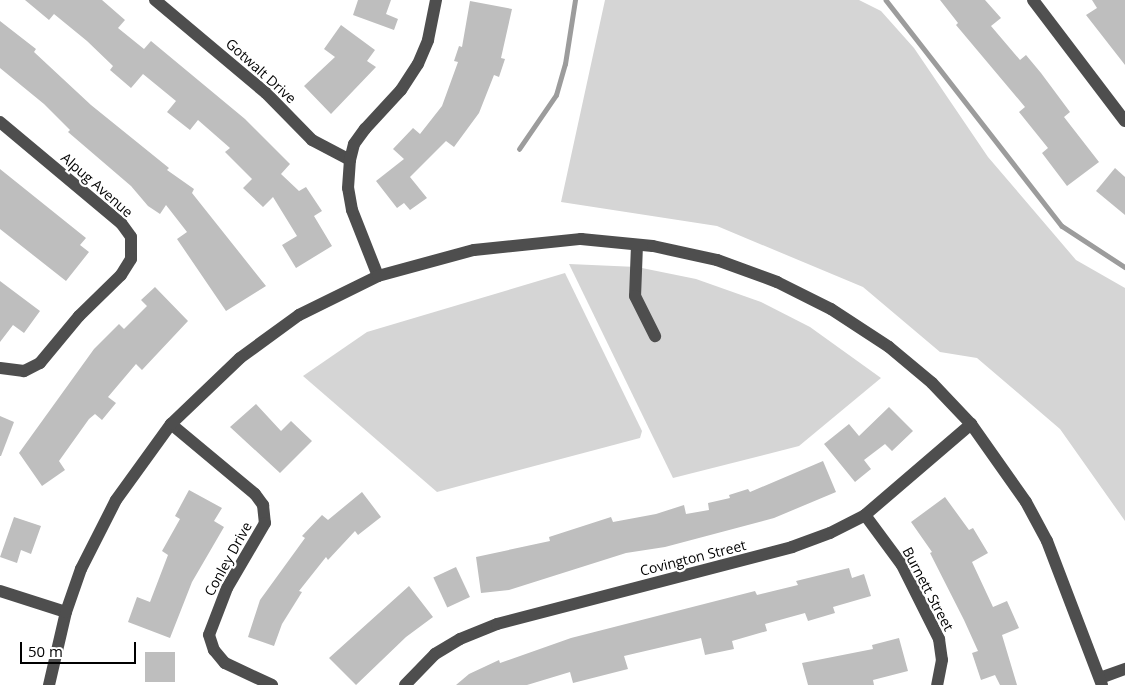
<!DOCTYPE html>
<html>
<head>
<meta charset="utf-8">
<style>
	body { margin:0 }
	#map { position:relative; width:1125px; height:685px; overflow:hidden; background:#fff; font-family:"Open Sans",sans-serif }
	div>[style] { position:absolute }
	.green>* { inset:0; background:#d5d5d5 }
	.stream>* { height:4.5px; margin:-2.25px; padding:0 2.25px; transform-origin:2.25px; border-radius:2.25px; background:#9c9c9c }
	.building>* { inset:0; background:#bebebe; transform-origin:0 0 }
	.minor>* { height:12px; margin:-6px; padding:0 6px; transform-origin:6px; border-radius:6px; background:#4e4e4e }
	span { translate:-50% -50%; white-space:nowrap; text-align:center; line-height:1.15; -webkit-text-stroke:4.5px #fff; paint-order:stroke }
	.street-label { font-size:14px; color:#000 }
	.scale { position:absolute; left:20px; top:642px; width:116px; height:22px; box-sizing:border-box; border:2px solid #000; border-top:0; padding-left:6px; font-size:15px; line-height:18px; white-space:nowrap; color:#000; -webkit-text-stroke:4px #fff; paint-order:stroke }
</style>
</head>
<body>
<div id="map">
	<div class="green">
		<div style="clip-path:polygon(605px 0,859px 0,881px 11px,914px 48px,988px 157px,1076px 260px,1125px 288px,1125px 521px,1060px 429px,977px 358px,940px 352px,863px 287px,717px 226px,561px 202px)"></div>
		<div style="clip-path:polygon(569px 264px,637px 267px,696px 279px,761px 302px,810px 327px,881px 378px,799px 446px,673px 478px)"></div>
		<div style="clip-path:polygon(565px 273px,642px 431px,640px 438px,437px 492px,303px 376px,367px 332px)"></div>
	</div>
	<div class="stream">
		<div style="left:886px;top:0;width:286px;rotate:52.1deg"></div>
		<div style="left:1062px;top:226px;width:75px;rotate:33.1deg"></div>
		<div style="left:519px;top:149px;width:65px;rotate:-55.6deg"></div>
		<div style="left:556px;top:95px;width:32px;rotate:-74deg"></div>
		<div style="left:565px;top:64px;width:65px;rotate:-81.1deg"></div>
	</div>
	<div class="building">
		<div style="clip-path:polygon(25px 0,102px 0,125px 20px,118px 28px,144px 49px,151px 41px,245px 119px,290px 164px,281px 174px,299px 191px,306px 187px,322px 211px,314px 216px,332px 246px,296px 268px,282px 245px,297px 236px,273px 197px,263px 207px,243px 188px,252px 179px,225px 152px,230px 148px,198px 120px,190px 130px,167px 112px,176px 101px,143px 74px,131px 88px,110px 70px,113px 66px,87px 41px,54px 14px,49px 20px)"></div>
		<div style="clip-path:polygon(358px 0,391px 0,386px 14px,398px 19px,394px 30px,353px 15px)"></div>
		<div style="clip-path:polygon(940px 0,985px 0,1001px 18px,991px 26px,1020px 60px,1026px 55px,1041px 73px,1070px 112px,1064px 117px,1099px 162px,1067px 186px,1042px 153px,1048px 148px,1019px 112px,1025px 107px,956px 25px,958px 23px)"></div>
		<div style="clip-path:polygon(1092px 0,1125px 0,1125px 65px,1086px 15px,1097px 8px)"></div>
		<div style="clip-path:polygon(470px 1px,512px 9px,501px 58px,505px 59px,499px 77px,494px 75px,479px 113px,454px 147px,446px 141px,410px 177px,427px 198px,410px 210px,404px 203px,397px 208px,376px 181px,404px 159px,393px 149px,413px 128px,420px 134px,442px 106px,458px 62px,454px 61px,459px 46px,462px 47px)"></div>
		<div style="clip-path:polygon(0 21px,36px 49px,34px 52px,91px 105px,169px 168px,167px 170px,194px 189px,192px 193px,266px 286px,226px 311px,177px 239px,187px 232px,166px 205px,160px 214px,148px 206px,131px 186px,68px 132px,70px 130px,44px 104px,0 68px)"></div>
		<div style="clip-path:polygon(341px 25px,375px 50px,367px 61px,376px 67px,331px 114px,304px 86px,335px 57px,324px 49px)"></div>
		<div style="clip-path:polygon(1115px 168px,1125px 177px,1125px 215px,1096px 191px)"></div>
		<div style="clip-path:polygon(0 169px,86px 238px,80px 245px,89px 252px,66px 281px,0 229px)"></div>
		<div style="clip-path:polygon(0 281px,40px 311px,24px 333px,13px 325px,0 342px)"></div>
		<div style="clip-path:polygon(155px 287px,188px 321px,142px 370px,136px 364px,108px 397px,116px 403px,102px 420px,95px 414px,89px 419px,59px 461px,65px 470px,42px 486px,19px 453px,94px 349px,119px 324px,124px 329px,147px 306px,141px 300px)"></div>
		<div style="clip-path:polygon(256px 404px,281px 431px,291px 421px,312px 441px,280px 473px,230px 427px)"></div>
		<div style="clip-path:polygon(889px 407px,913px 431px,892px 451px,885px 444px,864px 460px,871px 469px,855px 482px,824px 444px,849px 424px,859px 436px)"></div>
		<div style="clip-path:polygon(0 416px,14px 422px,1px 456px,0 456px)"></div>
		<div style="clip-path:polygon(823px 461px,836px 492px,774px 518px,665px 547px,626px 553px,509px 590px,481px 593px,476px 557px,550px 541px,549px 537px,611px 517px,613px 522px,656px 514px,684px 505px,686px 514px,709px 510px,708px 503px,730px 498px,729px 495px,748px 489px,750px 492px)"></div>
		<div style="clip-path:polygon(189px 490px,222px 508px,214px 521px,224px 527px,192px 582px,170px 638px,128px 622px,137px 597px,150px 602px,168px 555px,162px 551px,180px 519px,175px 516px)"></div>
		<div style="clip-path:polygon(362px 492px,381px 517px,358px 535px,355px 531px,328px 560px,326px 557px,299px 591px,302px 592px,282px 624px,274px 646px,248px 637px,260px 600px,305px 538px,302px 536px,322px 515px,328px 520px)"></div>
		<div style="clip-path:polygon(945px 497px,969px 530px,973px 528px,988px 553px,972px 562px,993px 607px,1007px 601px,1019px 628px,1002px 635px,1017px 685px,1000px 685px,995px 675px,981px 680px,972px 653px,978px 651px,964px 620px,930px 553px,932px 552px,911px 522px)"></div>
		<div style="clip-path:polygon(14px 517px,41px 526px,31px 554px,21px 550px,17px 563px,0 557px)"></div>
		<div style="left:456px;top:567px;width:33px;height:25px;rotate:65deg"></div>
		<div style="clip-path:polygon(849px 568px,852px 578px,864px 574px,871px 596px,833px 607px,835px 613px,808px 621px,805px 613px,765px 624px,767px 631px,732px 641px,734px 649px,705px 655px,701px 638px,624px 656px,628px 669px,573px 683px,570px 672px,527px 685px,456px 685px,469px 674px,499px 660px,500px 663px,571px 638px,755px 591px,757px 595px,798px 585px,796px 581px)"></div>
		<div style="clip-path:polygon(409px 586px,433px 617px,406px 637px,356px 685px,329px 658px)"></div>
		<div style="clip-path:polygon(899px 638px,908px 671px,873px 680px,874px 685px,808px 685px,802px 663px,873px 649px,872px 645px)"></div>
		<div style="left:145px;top:652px;width:30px;height:30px"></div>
	</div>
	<div class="minor">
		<div style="left:155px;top:0;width:145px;rotate:40deg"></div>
		<div style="left:266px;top:93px;width:66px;rotate:45.6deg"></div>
		<div style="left:312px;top:140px;width:43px;rotate:27.8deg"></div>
		<div style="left:1033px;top:0;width:152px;rotate:52.8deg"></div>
		<div style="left:0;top:122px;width:158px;rotate:39.9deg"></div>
		<div style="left:121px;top:223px;width:17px;rotate:54deg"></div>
		<div style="left:131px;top:237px;width:22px;rotate:90deg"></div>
		<div style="left:131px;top:259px;width:19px;rotate:122deg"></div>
		<div style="left:121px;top:275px;width:59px;rotate:135.7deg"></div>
		<div style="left:79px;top:316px;width:61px;rotate:129.7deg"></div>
		<div style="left:40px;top:363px;width:18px;rotate:153deg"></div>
		<div style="left:24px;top:371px;width:24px;rotate:-173deg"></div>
		<div style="left:637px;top:245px;width:51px;rotate:92.2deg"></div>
		<div style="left:635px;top:296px;width:45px;rotate:63.4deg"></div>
		<div style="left:378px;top:276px;width:71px;rotate:-111.5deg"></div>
		<div style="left:352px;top:210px;width:22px;rotate:-100deg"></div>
		<div style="left:348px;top:188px;width:28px;rotate:-86deg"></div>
		<div style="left:350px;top:160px;width:16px;rotate:-76deg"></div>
		<div style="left:354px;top:144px;width:19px;rotate:-54deg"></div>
		<div style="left:365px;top:129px;width:53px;rotate:-47.3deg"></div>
		<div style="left:401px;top:90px;width:31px;rotate:-57deg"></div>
		<div style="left:418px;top:64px;width:26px;rotate:-67deg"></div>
		<div style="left:428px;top:40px;width:41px;rotate:-78.7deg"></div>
		<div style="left:171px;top:424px;width:109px;rotate:39.8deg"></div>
		<div style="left:255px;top:494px;width:14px;rotate:54deg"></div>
		<div style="left:263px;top:505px;width:18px;rotate:84deg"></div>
		<div style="left:265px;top:523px;width:75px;rotate:120.3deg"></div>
		<div style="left:227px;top:588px;width:50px;rotate:111deg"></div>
		<div style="left:209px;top:635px;width:16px;rotate:72deg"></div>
		<div style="left:214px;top:650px;width:17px;rotate:50deg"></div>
		<div style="left:225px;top:663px;width:52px;rotate:25.1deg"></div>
		<div style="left:865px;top:515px;width:62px;rotate:53.5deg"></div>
		<div style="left:902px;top:565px;width:83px;rotate:63.4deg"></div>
		<div style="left:939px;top:639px;width:21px;rotate:82deg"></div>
		<div style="left:942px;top:660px;width:25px;rotate:101deg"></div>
		<div style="left:0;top:591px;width:69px;rotate:17.7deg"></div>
		<div style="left:1100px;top:678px;width:27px;rotate:-20deg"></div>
		<div style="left:49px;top:685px;width:75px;rotate:-76.9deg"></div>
		<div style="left:66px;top:612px;width:46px;rotate:-70.8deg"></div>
		<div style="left:81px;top:569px;width:77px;rotate:-63.1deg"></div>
		<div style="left:116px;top:500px;width:94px;rotate:-54.1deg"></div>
		<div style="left:171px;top:424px;width:95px;rotate:-43.7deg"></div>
		<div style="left:240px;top:358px;width:73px;rotate:-36.1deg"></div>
		<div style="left:299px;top:315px;width:88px;rotate:-26.3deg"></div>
		<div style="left:378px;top:276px;width:99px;rotate:-15.2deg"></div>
		<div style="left:474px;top:250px;width:108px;rotate:-5.9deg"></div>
		<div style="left:581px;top:239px;width:72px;rotate:5.6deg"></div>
		<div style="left:653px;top:246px;width:66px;rotate:12.3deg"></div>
		<div style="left:717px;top:260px;width:64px;rotate:20.1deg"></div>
		<div style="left:777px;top:282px;width:60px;rotate:26.6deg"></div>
		<div style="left:831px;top:309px;width:69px;rotate:33.2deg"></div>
		<div style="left:889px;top:347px;width:56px;rotate:39.9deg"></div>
		<div style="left:932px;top:383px;width:57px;rotate:46.4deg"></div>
		<div style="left:971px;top:424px;width:95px;rotate:54.8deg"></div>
		<div style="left:1026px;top:502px;width:44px;rotate:61.7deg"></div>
		<div style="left:1047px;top:541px;width:154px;rotate:69.1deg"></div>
		<div style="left:405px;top:685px;width:43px;rotate:-45.9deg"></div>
		<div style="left:435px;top:654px;width:29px;rotate:-31deg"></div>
		<div style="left:460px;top:639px;width:40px;rotate:-22deg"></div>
		<div style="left:497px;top:624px;width:305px;rotate:-14.6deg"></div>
		<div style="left:792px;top:547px;width:40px;rotate:-20.2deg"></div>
		<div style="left:830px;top:533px;width:39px;rotate:-27deg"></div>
		<div style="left:865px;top:515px;width:140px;rotate:-40.6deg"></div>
	</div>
	<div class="street-label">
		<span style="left:261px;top:71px;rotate:42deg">Gotwalt Drive</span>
		<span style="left:97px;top:185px;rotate:41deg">Alpug Avenue</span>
		<span style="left:693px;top:558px;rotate:-14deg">Covington Street</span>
		<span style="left:228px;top:559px;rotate:-61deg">Conley Drive</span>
		<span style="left:928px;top:589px;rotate:62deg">Burnett Street</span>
	</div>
	<div class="scale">50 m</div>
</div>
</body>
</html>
